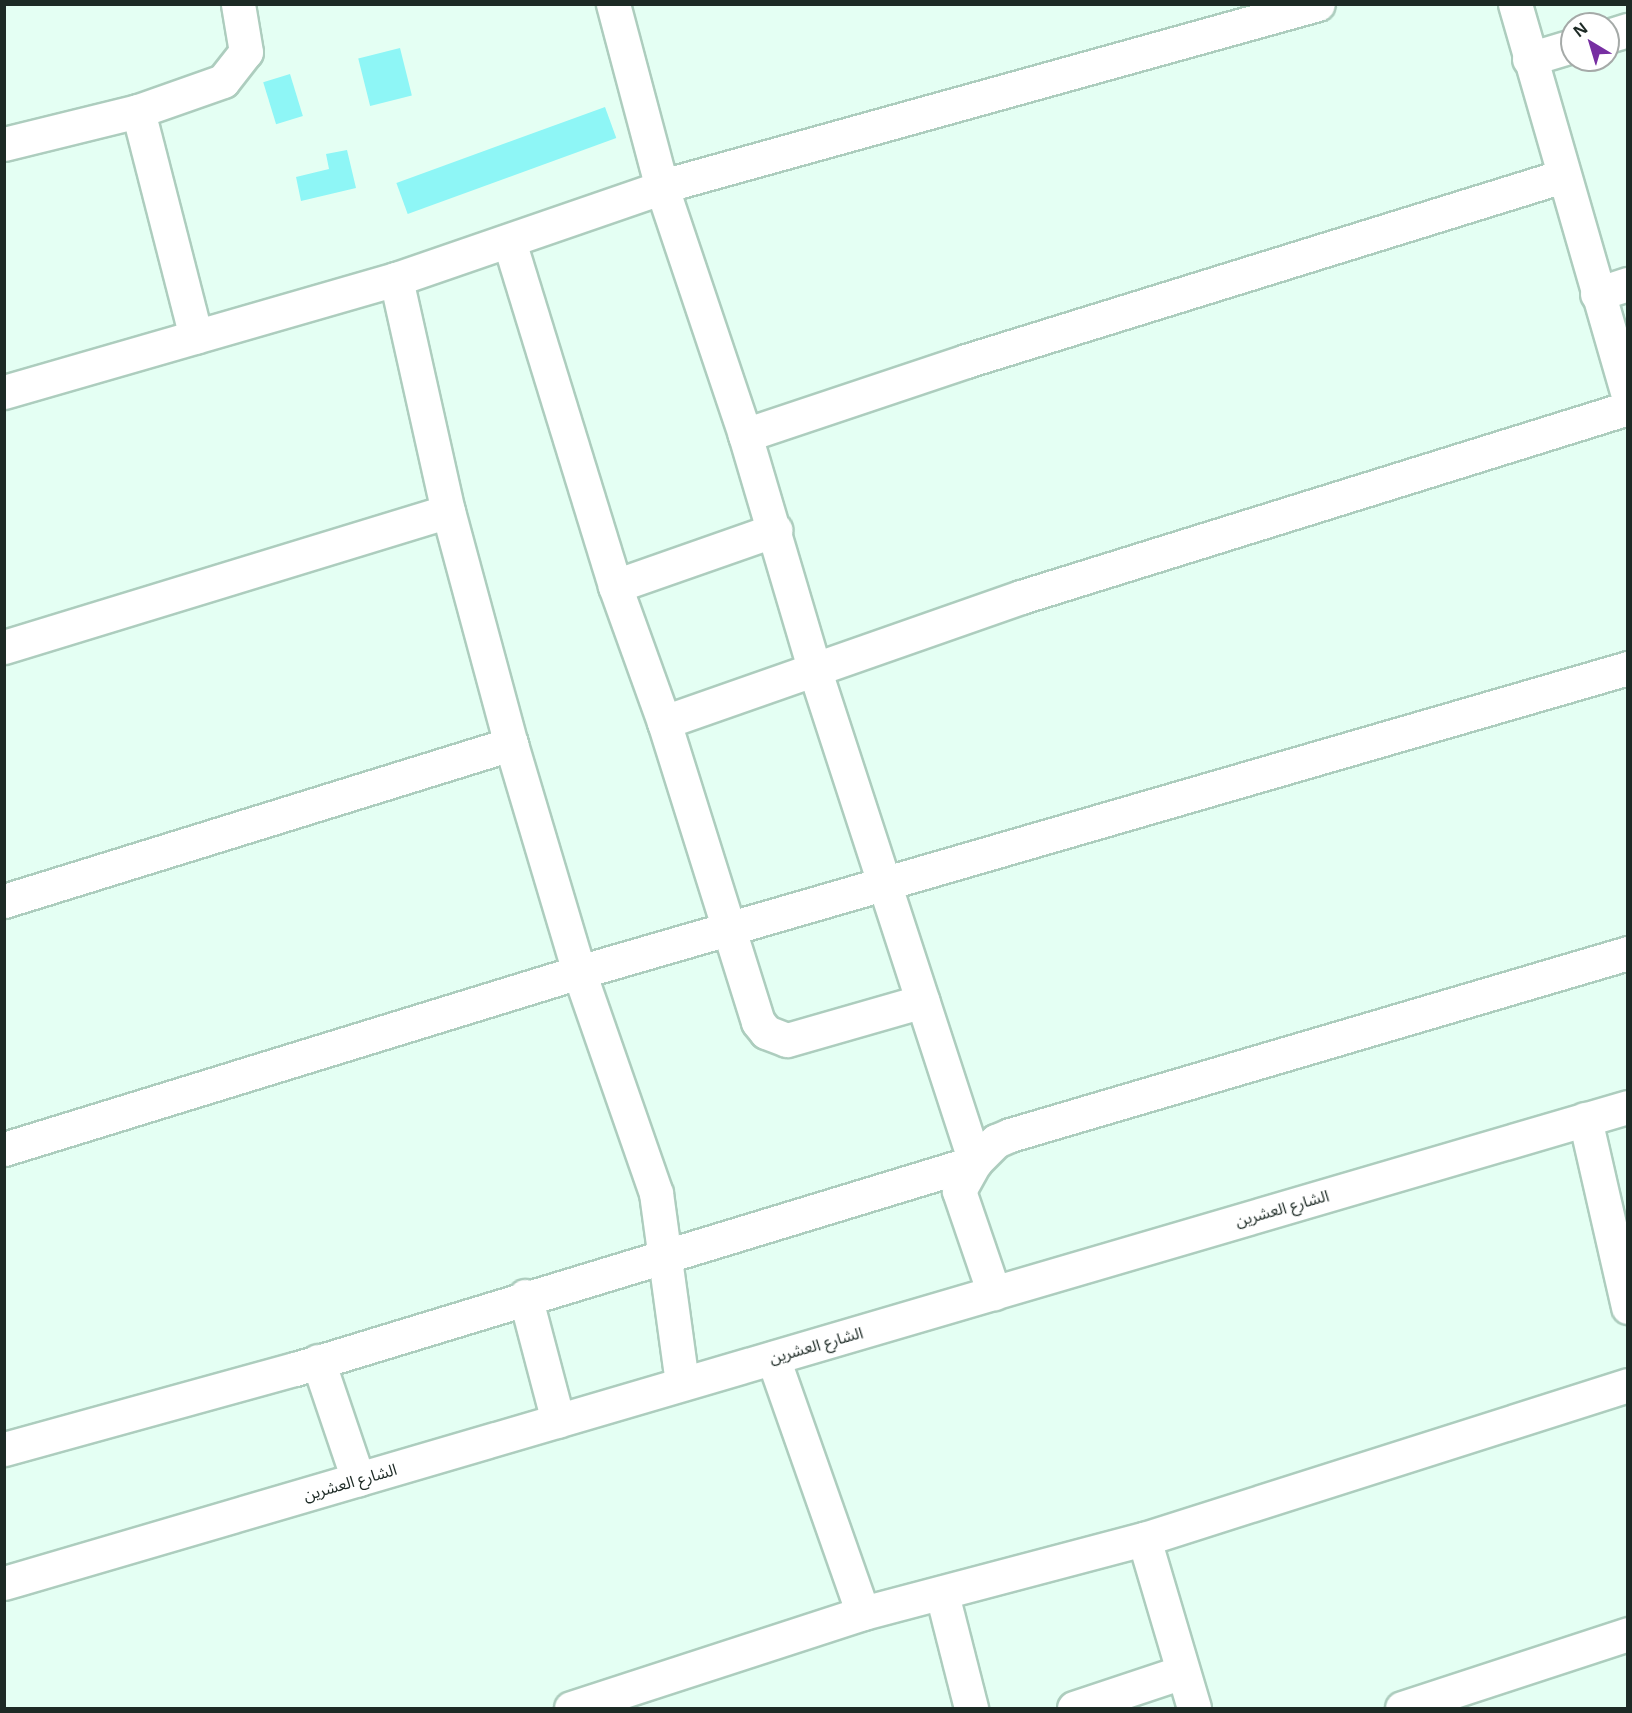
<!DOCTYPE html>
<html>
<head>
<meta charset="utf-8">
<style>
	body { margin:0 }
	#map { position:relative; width:1632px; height:1713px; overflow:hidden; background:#e4fff3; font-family:"Open Sans","Noto Sans Arabic",sans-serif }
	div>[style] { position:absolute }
	.building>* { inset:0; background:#8ef6f6; transform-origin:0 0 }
	.roads { filter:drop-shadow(2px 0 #adcdbe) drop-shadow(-2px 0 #adcdbe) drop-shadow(0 2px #adcdbe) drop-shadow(0 -2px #adcdbe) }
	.minor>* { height:33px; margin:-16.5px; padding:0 16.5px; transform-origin:16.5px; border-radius:16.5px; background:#fff }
	.tertiary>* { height:33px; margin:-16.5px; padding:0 16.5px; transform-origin:16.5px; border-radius:16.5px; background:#fff }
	span { translate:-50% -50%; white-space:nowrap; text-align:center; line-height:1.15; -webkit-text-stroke:5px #fff; paint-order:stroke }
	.street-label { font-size:16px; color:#1d2a25 }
	.frame { position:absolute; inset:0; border:6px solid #1d2a25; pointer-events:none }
	.north { position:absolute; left:1560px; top:12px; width:60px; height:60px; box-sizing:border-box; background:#fff; border:2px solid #a5aaa8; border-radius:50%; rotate:322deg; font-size:16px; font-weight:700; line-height:24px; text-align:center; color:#1d2a25 }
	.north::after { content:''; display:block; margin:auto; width:21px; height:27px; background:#772fa2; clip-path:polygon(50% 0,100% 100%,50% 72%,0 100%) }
</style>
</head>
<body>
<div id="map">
	<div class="building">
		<div style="left:400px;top:48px;width:49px;height:43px;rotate:76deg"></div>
		<div style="left:290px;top:74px;width:44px;height:28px;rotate:73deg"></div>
		<div style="left:605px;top:107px;width:33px;height:222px;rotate:70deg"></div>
		<div style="clip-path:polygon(347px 150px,356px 188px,301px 201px,296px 177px,329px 169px,326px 154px)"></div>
	</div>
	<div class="roads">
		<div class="minor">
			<div style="left:613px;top:4px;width:190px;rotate:75.1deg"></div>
			<div style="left:662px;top:188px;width:261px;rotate:71.4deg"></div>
			<div style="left:745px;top:435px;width:243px;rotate:73.5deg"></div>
			<div style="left:814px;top:668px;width:520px;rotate:71.95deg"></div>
			<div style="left:975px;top:1162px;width:33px;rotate:119deg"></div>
			<div style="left:959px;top:1191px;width:108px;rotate:71.1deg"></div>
			<div style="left:1515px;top:4px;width:407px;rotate:73.9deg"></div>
			<div style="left:1608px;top:36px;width:21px;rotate:-17deg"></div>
			<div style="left:1529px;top:59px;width:45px;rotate:-16.8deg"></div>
			<div style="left:138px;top:111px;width:233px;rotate:75.6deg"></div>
			<div style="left:4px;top:144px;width:138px;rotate:-13.8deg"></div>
			<div style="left:138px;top:111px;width:90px;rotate:-19.4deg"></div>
			<div style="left:223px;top:81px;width:37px;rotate:-52deg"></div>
			<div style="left:246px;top:52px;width:49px;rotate:-99.5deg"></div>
			<div style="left:509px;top:241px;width:361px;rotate:72.9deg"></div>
			<div style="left:615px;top:586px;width:145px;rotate:70.2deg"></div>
			<div style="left:664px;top:722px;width:314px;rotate:72.6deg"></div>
			<div style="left:758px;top:1022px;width:13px;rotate:51deg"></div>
			<div style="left:766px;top:1032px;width:22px;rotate:21deg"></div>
			<div style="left:787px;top:1040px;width:141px;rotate:-16deg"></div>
			<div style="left:396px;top:279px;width:238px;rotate:77.4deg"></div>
			<div style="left:448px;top:511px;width:241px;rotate:74.9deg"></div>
			<div style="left:511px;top:744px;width:238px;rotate:73.4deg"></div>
			<div style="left:579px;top:972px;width:234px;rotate:70.8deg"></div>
			<div style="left:656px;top:1193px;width:191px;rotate:82.2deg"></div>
			<div style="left:1597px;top:294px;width:33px;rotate:-18deg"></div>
			<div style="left:4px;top:392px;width:408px;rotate:-16.1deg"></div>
			<div style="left:396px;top:279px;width:297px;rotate:-19deg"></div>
			<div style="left:677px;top:182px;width:665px;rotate:-15.52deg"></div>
			<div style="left:745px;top:435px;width:233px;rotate:-18.5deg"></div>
			<div style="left:966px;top:361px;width:625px;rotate:-17.22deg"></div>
			<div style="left:615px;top:586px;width:170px;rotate:-19.3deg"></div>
			<div style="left:4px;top:647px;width:464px;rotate:-17deg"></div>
			<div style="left:664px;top:722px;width:378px;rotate:-19.3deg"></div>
			<div style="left:1021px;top:597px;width:636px;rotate:-17.29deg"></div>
			<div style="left:4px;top:901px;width:531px;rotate:-17.21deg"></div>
			<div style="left:1585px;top:1119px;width:193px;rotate:77.1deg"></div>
			<div style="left:4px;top:1149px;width:602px;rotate:-17.11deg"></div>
			<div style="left:579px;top:972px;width:1092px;rotate:-16.16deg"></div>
			<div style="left:525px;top:1296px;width:129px;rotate:75.2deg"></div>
			<div style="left:773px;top:1358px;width:270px;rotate:70.6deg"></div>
			<div style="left:318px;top:1361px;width:125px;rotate:71.3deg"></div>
			<div style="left:4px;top:1449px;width:302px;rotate:-15.4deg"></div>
			<div style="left:295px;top:1369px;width:711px;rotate:-16.93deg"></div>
			<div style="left:975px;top:1162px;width:30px;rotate:-45deg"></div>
			<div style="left:996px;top:1141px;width:15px;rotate:-23deg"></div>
			<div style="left:1010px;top:1135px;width:644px;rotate:-16.41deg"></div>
			<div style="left:1144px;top:1539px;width:176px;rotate:73.5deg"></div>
			<div style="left:942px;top:1594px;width:118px;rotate:75.7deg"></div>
			<div style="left:571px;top:1708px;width:307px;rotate:-18deg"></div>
			<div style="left:863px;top:1613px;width:291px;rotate:-14.8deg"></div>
			<div style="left:1144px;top:1539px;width:508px;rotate:-17.65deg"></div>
			<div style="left:1074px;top:1708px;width:114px;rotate:-18.4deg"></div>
			<div style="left:1402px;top:1708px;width:238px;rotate:-18.1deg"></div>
		</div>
		<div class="tertiary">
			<div style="left:4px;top:1583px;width:1692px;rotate:-16.34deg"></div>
		</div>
	</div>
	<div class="street-label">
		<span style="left:1282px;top:1208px;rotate:-16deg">الشارع العشرين</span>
		<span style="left:816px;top:1345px;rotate:-16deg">الشارع العشرين</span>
		<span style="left:350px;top:1482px;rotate:-16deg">الشارع العشرين</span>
	</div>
	<div class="frame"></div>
	<div class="north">N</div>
</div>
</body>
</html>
